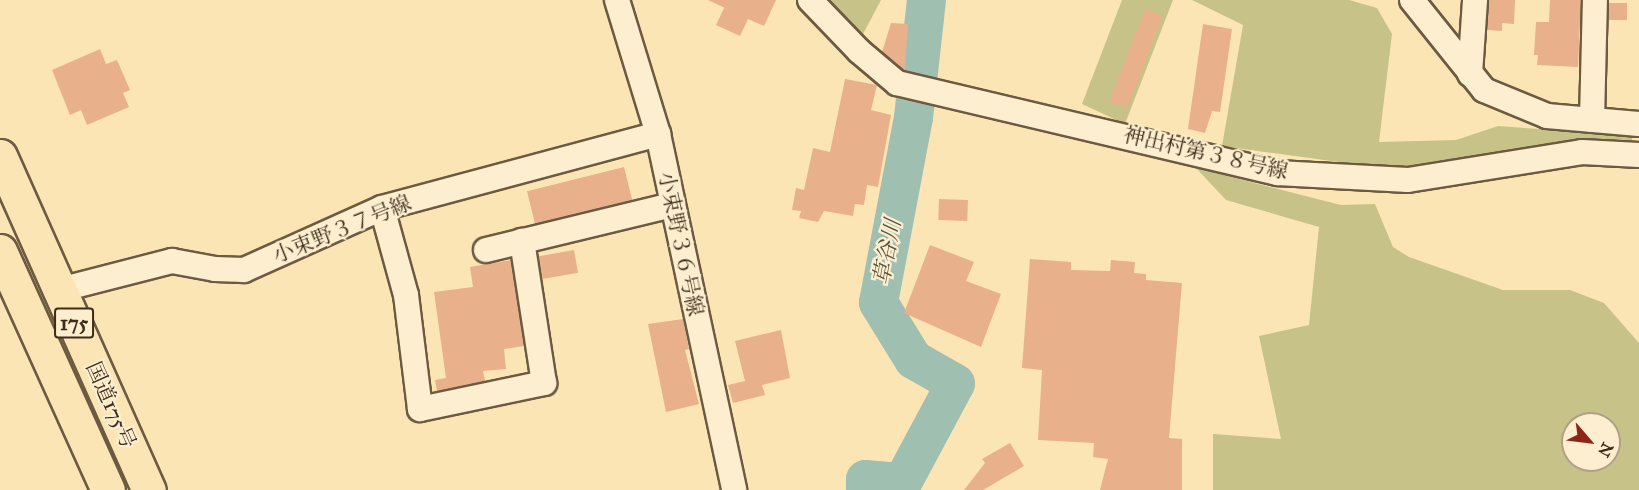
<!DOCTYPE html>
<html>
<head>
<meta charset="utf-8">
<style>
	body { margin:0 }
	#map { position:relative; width:1639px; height:490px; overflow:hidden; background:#fce5b5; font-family:"IM FELL Great Primer","Noto Serif JP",serif }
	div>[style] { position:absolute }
	.green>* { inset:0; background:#c7c288 }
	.river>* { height:39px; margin:-19.5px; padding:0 19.5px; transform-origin:19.5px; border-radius:19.5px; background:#9fbfb1 }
	.building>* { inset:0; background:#e8b18b; transform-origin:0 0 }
	.roads { filter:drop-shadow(2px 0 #6c5a41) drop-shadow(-2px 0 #6c5a41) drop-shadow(0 2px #6c5a41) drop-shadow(0 -2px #6c5a41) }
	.minor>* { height:24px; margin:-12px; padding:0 12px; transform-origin:12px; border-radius:12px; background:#fdeecf }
	.trunk>* { height:33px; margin:-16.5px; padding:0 16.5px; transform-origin:16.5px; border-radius:16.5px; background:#fce5b5 }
	span { translate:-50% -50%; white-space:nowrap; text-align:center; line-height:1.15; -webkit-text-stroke:4.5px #fdeecf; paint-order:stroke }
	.shield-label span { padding:2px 4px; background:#fdeecf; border:2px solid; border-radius:4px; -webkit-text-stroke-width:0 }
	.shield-label { font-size:20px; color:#3c2c1a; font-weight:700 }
	.street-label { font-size:21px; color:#3c2c1a }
	.water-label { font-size:22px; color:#555140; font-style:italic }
	.north { position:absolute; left:1561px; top:412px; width:60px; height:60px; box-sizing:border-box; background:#fdeecf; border:2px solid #b0a087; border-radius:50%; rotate:118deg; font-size:16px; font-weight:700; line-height:24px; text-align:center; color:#3c2c1a }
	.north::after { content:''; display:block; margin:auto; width:21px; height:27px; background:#8f2418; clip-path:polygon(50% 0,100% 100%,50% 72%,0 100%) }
</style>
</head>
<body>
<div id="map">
	<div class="green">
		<div style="clip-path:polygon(826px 0,881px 0,863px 34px)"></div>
		<div style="clip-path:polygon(1122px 0,1173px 0,1125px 124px,1082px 104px)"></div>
		<div style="clip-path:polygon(1192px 0,1349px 0,1377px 8px,1392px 34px,1379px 142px,1456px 140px,1498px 126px,1632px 136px,1632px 148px,1491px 154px,1389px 169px,1222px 146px,1243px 25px)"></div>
		<div style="clip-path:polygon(evenodd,1196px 168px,1341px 205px,1375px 204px,1393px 247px,1409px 257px,1503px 290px,1570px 290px,1604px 303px,1639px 343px,1639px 490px,1213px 490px,1213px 434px,1281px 439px,1259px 336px,1309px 325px,1319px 227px,1226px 200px,1196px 168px,1573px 424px,1609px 424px,1609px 460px,1573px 460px,1573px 424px)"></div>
	</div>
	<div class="river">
		<div style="left:865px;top:490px;width:11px;rotate:-90deg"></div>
		<div style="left:865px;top:479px;width:37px;rotate:5deg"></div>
		<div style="left:902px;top:482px;width:112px;rotate:-61.8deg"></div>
		<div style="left:955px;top:383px;width:48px;rotate:-150.3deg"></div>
		<div style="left:913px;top:359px;width:67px;rotate:-121.6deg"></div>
		<div style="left:878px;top:302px;width:188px;rotate:-79.3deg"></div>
		<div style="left:913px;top:117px;width:118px;rotate:-83.7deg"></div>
	</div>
	<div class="building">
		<div style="clip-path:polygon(708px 0,776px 0,764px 26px,748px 19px,740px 36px,716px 25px,724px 8px,727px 9px)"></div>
		<div style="clip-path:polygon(1489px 0,1515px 0,1514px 24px,1502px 23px,1502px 31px,1487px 30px)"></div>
		<div style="clip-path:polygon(1550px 0,1581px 0,1578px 67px,1537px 65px,1538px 55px,1534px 55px,1536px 22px,1549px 22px)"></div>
		<div style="left:1609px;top:3px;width:18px;height:17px"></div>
		<div style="left:1145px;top:9px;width:19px;height:99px;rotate:21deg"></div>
		<div style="clip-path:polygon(891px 23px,908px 24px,905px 70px,882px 52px)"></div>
		<div style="clip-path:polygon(1203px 24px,1232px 29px,1220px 112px,1212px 111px,1205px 133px,1188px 129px)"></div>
		<div style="clip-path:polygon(100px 49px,106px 64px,117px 60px,130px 90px,123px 93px,129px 107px,87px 125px,81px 110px,70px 115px,52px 70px)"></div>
		<div style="clip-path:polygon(845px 79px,877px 85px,871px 110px,891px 115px,878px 187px,867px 185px,864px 205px,855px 204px,853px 216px,824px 211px,818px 222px,799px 218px,801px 211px,792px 210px,796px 188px,804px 190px,813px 148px,830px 152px)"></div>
		<div style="left:624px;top:167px;width:34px;height:100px;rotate:76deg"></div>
		<div style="left:939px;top:199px;width:29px;height:21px;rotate:2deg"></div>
		<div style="clip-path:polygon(930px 245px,974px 262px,966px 281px,1001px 294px,981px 347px,904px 313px)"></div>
		<div style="left:574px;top:250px;width:23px;height:36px;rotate:80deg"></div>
		<div style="clip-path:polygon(1030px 259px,1071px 262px,1071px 270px,1110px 271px,1111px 260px,1135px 262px,1134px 273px,1146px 274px,1146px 280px,1182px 283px,1169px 438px,1182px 439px,1182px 490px,1100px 490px,1108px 459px,1093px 457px,1094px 443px,1038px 440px,1042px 370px,1022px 368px)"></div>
		<div style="clip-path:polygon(511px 260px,524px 346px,504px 349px,506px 369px,483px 371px,485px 381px,437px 391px,435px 380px,446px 378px,434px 292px,473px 287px,470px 267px)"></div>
		<div style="clip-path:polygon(683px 319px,689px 349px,685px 350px,699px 404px,666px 412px,648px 324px)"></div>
		<div style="clip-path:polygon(781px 330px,790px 378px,762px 385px,765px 395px,733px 403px,728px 385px,745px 381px,735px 341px)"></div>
		<div style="clip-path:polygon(1010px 443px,1024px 466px,983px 490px,964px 490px,985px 463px,982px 459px)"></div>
	</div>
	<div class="roads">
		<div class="minor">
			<div style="left:617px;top:0;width:140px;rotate:73deg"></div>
			<div style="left:658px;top:134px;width:364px;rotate:77.9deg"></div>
			<div style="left:810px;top:0;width:71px;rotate:46.1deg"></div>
			<div style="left:859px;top:51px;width:50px;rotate:40.1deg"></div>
			<div style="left:897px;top:83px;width:391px;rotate:13.3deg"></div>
			<div style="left:1277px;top:173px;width:131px;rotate:3.1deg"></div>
			<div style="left:1408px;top:180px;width:176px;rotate:-9.1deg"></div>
			<div style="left:1582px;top:152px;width:57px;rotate:3deg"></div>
			<div style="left:1412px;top:0;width:115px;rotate:51.3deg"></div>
			<div style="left:1484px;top:90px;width:68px;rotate:22.4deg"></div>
			<div style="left:1547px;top:116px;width:92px;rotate:5deg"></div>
			<div style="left:1470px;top:74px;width:74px;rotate:-86.1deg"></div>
			<div style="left:1592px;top:120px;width:120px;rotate:-88.6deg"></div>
			<div style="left:382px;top:208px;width:90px;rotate:74.6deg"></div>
			<div style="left:406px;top:295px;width:115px;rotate:83deg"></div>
			<div style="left:420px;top:409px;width:127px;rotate:-11.8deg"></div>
			<div style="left:544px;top:383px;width:144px;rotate:-98.8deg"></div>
			<div style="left:486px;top:250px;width:191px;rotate:-13.6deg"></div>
			<div style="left:59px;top:290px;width:117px;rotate:-14.4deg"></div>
			<div style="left:172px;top:261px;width:44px;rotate:10.5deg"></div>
			<div style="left:215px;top:269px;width:29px;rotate:2deg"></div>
			<div style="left:244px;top:270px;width:151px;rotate:-24.2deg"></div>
			<div style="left:382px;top:208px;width:286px;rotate:-15deg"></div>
		</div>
		<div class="trunk">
			<div style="left:0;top:156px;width:366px;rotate:66deg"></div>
			<div style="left:0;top:251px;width:262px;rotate:65.7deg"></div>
		</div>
	</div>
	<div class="shield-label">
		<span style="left:74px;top:323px">175</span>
	</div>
	<div class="street-label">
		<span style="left:1206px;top:153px;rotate:13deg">神出村第３８号線</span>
		<span style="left:342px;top:229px;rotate:-22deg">小束野３７号線</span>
		<span style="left:681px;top:244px;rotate:78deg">小束野３６号線</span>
		<span style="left:111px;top:405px;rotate:66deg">国道175号</span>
	</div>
	<div class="water-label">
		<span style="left:887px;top:252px;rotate:-79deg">草谷川</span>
	</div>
	<div class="north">N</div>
</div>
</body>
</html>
